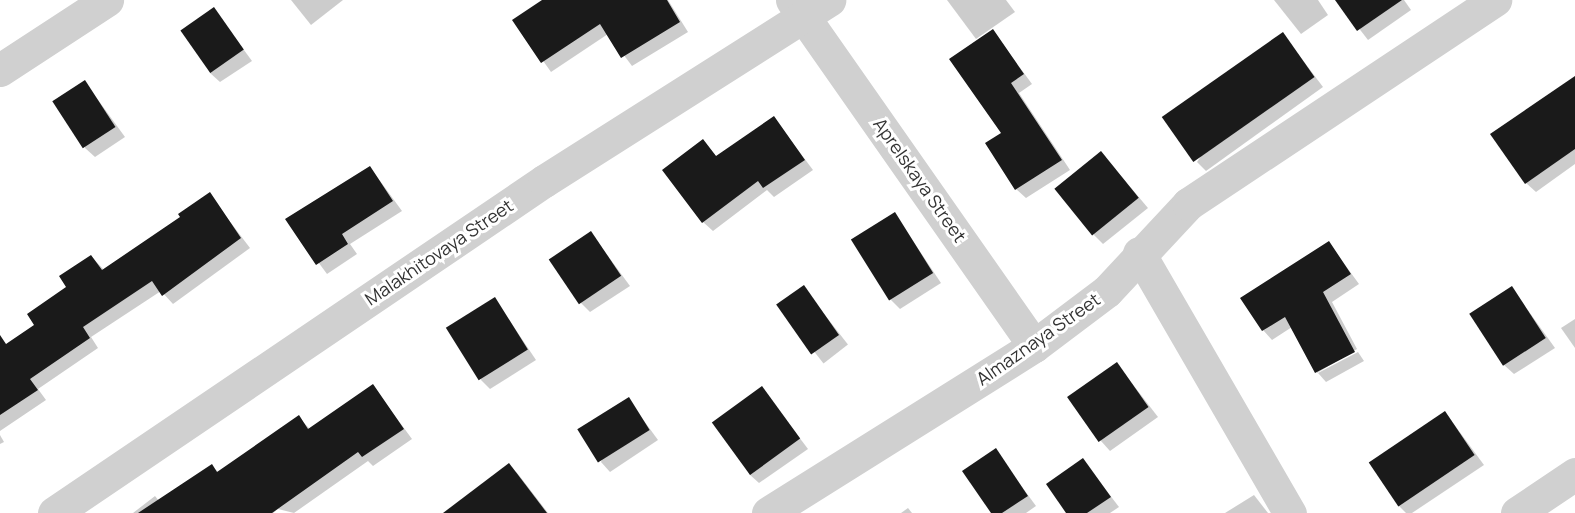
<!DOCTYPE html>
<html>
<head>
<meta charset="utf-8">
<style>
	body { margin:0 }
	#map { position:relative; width:1575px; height:513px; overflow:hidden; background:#fff; font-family:Manrope,sans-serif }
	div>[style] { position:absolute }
	.shadow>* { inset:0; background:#0003; transform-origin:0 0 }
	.building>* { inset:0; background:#1a1a1a; transform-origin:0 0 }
	.minor>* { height:33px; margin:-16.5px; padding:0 16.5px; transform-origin:16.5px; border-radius:16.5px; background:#d0d0d0 }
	span { translate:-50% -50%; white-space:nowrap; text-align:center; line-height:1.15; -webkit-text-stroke:6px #fff; paint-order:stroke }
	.street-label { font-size:18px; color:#333 }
</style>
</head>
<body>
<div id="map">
	<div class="shadow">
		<div style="clip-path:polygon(291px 0,343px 0,311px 25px)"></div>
		<div style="clip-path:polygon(544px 0,668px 0,688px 32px,632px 66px,608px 34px,551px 72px,514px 20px)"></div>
		<div style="clip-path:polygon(947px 0,1006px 0,1015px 12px,976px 39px)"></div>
		<div style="clip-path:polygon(1274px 0,1318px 0,1328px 15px,1301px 34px)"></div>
		<div style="clip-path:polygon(1337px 0,1404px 0,1411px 10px,1368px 40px)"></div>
		<div style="clip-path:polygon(214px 9px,252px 61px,220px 82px,210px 73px)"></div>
		<div style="clip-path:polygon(993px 31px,1032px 84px,1019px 93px,1070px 170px,1026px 198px,1016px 189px,1003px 133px)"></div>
		<div style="clip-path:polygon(1283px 34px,1323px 87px,1206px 171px,1197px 162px)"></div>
		<div style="clip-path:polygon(1575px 77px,1575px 164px,1536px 192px,1526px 183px)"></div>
		<div style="clip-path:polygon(85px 82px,125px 137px,95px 157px,85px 148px)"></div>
		<div style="clip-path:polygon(774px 118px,813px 170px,774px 197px,767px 190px,713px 231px,703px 222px,703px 141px,717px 157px)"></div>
		<div style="clip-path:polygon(1110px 163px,1148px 208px,1103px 244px,1094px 235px)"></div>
		<div style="clip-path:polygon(370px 167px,402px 211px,350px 244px,357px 254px,327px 274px,287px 220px)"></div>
		<div style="clip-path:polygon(209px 194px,250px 248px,173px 304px,161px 291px,91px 337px,98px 348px,38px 389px,46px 400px,0 431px,0 350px,36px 326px,91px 256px,104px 270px,182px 218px)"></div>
		<div style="clip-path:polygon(895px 214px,941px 283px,900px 309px,890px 299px)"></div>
		<div style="clip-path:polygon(591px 233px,630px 286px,590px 312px,581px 303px)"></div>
		<div style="clip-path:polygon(1329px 243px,1359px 284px,1332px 302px,1357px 349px,1317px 373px,1292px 327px,1272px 340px,1263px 330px)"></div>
		<div style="left:803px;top:287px;width:73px;height:31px;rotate:52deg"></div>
		<div style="clip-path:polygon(1512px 288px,1555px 348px,1514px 374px,1504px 365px)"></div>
		<div style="clip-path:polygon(495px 299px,536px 360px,490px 389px,481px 380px)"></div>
		<div style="clip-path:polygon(1575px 319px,1575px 348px,1561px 328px)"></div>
		<div style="clip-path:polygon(1358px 352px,1364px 361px,1326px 382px,1318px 373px)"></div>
		<div style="clip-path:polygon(1117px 364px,1158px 417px,1110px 451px,1101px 441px)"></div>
		<div style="clip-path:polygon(373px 386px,412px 439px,373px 466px,368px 461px,294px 513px,278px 509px,273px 513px,133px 513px,155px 496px,159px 501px,212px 466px,219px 473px,298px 417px,310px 429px)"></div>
		<div style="clip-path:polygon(762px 388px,808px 449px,759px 483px,749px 474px)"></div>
		<div style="clip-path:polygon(628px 399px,658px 440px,610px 472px,601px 462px)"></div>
		<div style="clip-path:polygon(1445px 412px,1484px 465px,1412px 513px,1406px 513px,1399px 506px)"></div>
		<div style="clip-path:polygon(0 435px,4px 442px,0 444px)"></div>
		<div style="clip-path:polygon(995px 450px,1036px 506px,1026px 513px,993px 513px)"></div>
		<div style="clip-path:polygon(1083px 460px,1119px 507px,1110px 513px,1068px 513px)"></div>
		<div style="clip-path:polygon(509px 465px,518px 474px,548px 513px,470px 513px)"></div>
		<div style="clip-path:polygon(1254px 495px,1268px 513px,1225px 513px)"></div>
		<div style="clip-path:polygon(908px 508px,912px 513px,901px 513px)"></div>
	</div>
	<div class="building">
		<div style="clip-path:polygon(542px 0,667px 0,680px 22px,621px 58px,600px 24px,541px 63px,512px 20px)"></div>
		<div style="clip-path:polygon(1335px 0,1402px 0,1357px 31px)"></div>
		<div style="left:214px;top:7px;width:52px;height:41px;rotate:55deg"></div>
		<div style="clip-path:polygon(993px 29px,1024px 74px,1011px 83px,1062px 160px,1015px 190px,985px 143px,1001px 133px,949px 59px)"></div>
		<div style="left:1283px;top:32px;width:55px;height:148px;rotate:55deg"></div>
		<div style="clip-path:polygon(1575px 76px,1575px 149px,1525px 184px,1490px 134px)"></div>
		<div style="left:85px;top:80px;width:56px;height:39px;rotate:57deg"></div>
		<div style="clip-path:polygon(774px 116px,805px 160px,763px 188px,758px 181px,702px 223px,662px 170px,703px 139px,716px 156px)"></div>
		<div style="left:1101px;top:151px;width:60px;height:60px;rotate:51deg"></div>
		<div style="clip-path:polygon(370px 166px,393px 201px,342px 234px,348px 244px,316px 265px,285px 219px)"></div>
		<div style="clip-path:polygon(210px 192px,241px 238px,162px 296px,152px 281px,83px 327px,90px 338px,30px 379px,38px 390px,0 415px,0 335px,6px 344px,34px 325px,27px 314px,66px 287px,59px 276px,91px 255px,102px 270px,180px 217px,178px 214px)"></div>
		<div style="left:895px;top:212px;width:72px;height:52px;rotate:58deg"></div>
		<div style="left:591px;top:231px;width:54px;height:51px;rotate:56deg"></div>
		<div style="clip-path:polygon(1329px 241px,1351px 274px,1323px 292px,1355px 352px,1315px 373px,1285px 317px,1262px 331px,1240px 298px)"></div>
		<div style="left:804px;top:285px;width:61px;height:34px;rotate:55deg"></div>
		<div style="left:1512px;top:286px;width:62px;height:51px;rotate:57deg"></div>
		<div style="left:495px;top:297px;width:62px;height:58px;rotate:58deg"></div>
		<div style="left:1117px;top:362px;width:55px;height:61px;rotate:55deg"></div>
		<div style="clip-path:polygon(373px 384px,404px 429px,362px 457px,358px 452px,272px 513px,138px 513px,212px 464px,217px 472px,299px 415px,308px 429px)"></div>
		<div style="left:762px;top:386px;width:65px;height:62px;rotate:54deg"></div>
		<div style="left:629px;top:397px;width:39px;height:61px;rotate:58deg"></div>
		<div style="left:1445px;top:411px;width:53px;height:92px;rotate:56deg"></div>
		<div style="clip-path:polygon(996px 448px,1028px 496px,1002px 513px,991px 513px,962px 471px)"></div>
		<div style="clip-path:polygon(1083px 458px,1111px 497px,1087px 513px,1066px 513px,1046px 484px)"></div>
		<div style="clip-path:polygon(509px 463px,547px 513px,443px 513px)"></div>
	</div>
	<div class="minor">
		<div style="left:792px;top:0;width:422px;rotate:55deg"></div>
		<div style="left:0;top:70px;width:128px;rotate:-33.2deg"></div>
		<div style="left:1139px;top:253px;width:301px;rotate:59.9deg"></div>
		<div style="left:54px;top:513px;width:592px;rotate:-34.12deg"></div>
		<div style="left:544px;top:181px;width:338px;rotate:-32.4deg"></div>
		<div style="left:768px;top:513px;width:314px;rotate:-32.1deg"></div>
		<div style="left:1034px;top:346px;width:91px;rotate:-37deg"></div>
		<div style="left:1107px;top:291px;width:119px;rotate:-47deg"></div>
		<div style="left:1188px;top:204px;width:369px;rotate:-33.6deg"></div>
		<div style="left:1517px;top:513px;width:70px;rotate:-33.9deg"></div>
	</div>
	<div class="street-label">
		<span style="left:920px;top:180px;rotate:55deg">Aprelskaya Street</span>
		<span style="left:439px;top:252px;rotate:-34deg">Malakhitovaya Street</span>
		<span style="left:1038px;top:339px;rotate:-35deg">Almaznaya Street</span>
	</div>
</div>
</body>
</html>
